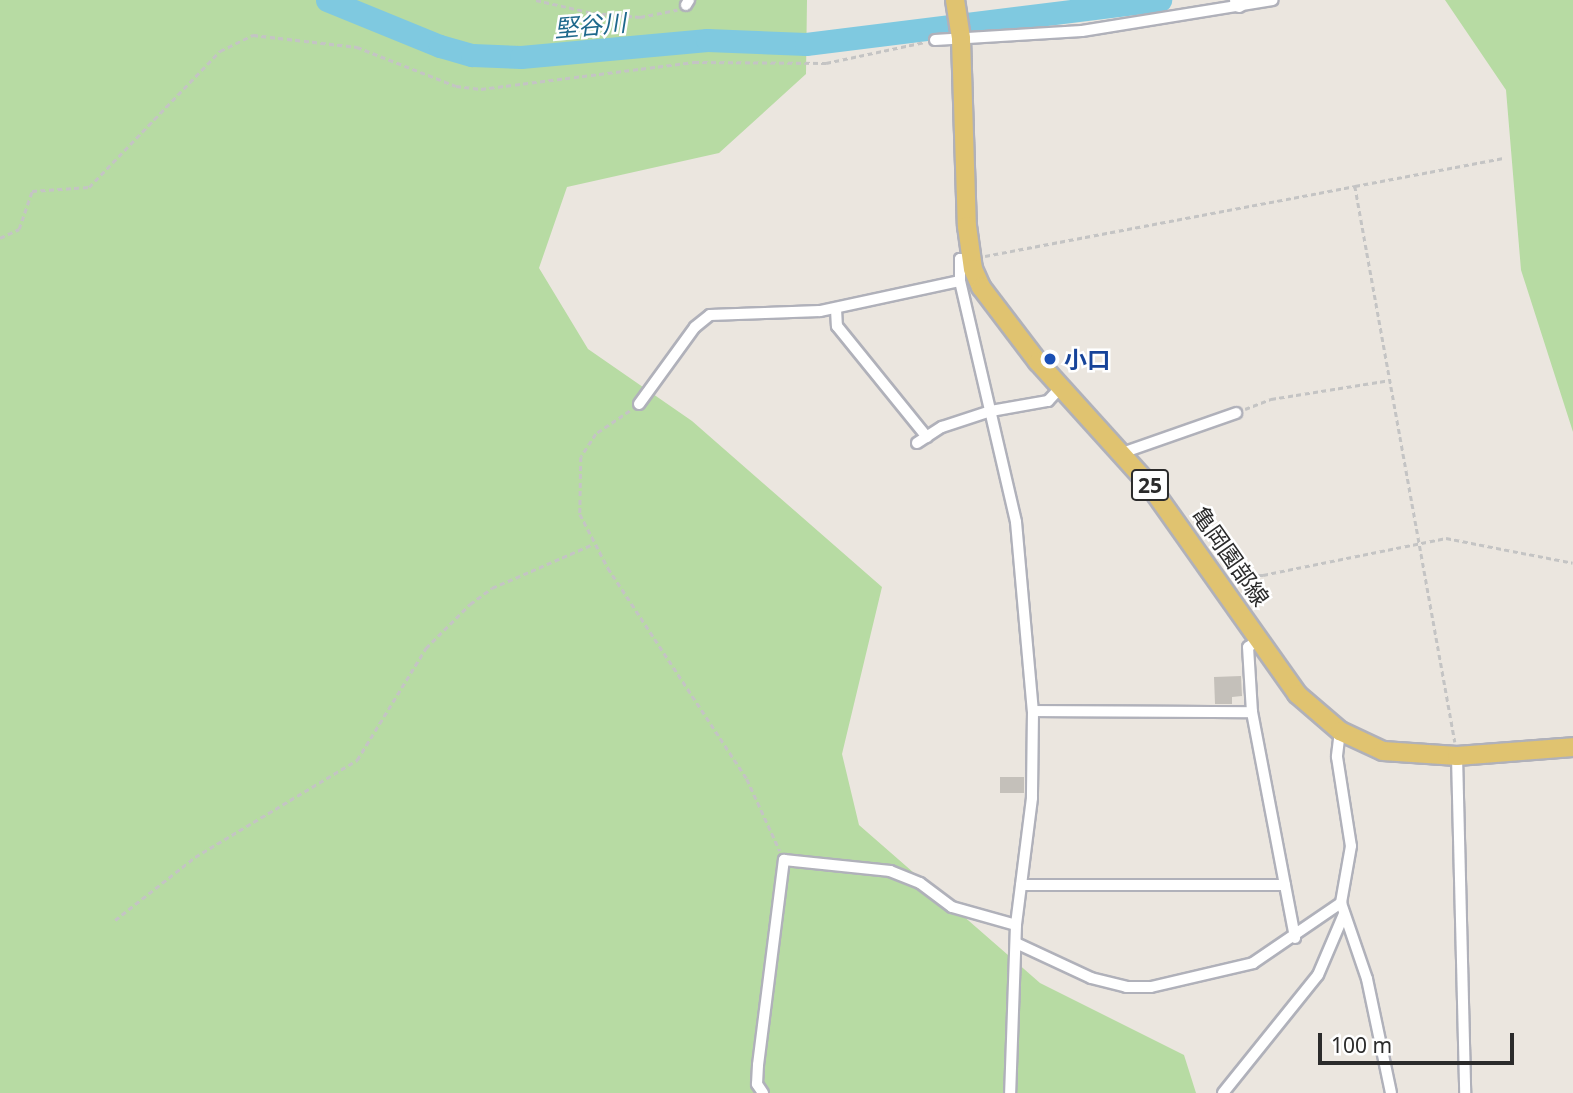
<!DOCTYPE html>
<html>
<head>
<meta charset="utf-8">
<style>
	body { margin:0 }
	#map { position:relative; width:1573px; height:1093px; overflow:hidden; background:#ebe6df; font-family:"Noto Sans","Noto Sans JP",sans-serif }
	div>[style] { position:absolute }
	.green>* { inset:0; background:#b7dba3 }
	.river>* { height:23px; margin:-11.5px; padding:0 11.5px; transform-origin:11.5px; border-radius:11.5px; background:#7fc9e0 }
	.building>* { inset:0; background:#c4c0ba; transform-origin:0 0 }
	.path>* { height:2.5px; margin-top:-1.25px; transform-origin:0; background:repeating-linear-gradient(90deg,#c4c4c4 0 5px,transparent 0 8.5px) }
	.roads { filter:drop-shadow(2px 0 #b0b1ba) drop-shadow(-2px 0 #b0b1ba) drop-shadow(0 2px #b0b1ba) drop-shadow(0 -2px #b0b1ba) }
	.street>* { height:10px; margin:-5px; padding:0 5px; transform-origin:5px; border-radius:5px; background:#fff }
	.secondary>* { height:16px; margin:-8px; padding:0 8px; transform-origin:8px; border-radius:8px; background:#fff }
	.primary>* { height:18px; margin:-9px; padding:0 9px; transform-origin:9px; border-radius:9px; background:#e0c370 }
	.dots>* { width:19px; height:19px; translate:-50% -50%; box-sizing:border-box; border:4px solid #fff; border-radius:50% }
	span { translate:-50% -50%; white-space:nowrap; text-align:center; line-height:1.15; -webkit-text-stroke:5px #fff; paint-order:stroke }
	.shield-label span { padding:2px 5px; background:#fff; border:2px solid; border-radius:5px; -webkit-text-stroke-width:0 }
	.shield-label { font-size:21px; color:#2b2b2b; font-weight:700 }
	.transit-label { font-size:23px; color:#164399; font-weight:700 }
	.left { translate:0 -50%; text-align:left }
	.street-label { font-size:23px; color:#2b2b2b }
	.water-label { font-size:24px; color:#1e698c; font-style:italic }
	.scale { position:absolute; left:1318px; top:1033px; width:196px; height:32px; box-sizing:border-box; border:4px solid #2b2b2b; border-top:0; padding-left:9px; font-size:21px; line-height:24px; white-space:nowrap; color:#2b2b2b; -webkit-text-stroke:5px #fff; paint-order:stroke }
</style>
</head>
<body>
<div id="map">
	<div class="green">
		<div style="clip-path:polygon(0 0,807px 0,806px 74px,719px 153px,567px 187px,539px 268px,588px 349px,692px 421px,882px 587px,842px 754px,859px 825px,1040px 983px,1184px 1055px,1196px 1093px,0 1093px)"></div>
		<div style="clip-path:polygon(1445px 0,1573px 0,1573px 432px,1521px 270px,1506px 90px)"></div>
	</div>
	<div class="river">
		<div style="left:327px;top:0;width:122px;rotate:22.2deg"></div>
		<div style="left:440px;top:46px;width:33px;rotate:16deg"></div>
		<div style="left:472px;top:55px;width:49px;rotate:2.3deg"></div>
		<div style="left:521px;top:57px;width:187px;rotate:-5.2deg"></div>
		<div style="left:707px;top:40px;width:99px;rotate:2.3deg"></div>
		<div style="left:806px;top:44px;width:357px;rotate:-7.1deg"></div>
	</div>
	<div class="building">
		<div style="clip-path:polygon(1241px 676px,1242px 696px,1232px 697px,1232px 704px,1215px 704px,1214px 677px)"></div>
		<div style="left:1024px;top:777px;width:16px;height:24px;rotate:90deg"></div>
	</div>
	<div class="path">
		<div style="left:536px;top:0;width:58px;rotate:12.8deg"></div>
		<div style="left:593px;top:13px;width:47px;rotate:4.9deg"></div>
		<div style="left:640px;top:17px;width:38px;rotate:-11deg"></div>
		<div style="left:1355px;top:186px;width:151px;rotate:-10.7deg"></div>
		<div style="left:0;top:238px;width:21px;rotate:-25deg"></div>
		<div style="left:19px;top:229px;width:40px;rotate:-71.1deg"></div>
		<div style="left:32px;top:191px;width:57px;rotate:-4deg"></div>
		<div style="left:89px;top:187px;width:189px;rotate:-46.1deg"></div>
		<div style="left:220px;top:51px;width:37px;rotate:-26deg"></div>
		<div style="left:253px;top:35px;width:105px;rotate:6.6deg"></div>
		<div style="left:357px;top:47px;width:106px;rotate:21.5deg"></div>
		<div style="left:456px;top:86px;width:25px;rotate:7deg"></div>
		<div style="left:481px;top:89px;width:215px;rotate:-7.2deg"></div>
		<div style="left:694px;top:62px;width:132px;rotate:0.4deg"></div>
		<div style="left:826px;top:63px;width:101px;rotate:-12deg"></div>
		<div style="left:985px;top:256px;width:377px;rotate:-10.7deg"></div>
		<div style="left:1355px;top:186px;width:565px;rotate:79.8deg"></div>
		<div style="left:1245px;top:409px;width:28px;rotate:-21deg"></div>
		<div style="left:1271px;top:399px;width:121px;rotate:-9deg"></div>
		<div style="left:630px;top:411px;width:41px;rotate:145.9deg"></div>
		<div style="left:596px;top:434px;width:27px;rotate:123deg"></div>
		<div style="left:581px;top:457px;width:57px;rotate:91deg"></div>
		<div style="left:580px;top:514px;width:61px;rotate:62.6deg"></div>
		<div style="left:608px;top:568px;width:253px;rotate:56.6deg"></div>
		<div style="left:747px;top:779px;width:79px;rotate:65.4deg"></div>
		<div style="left:1233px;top:576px;width:30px;rotate:-2deg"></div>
		<div style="left:1263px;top:575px;width:187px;rotate:-11.4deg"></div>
		<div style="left:1446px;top:538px;width:129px;rotate:11.1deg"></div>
		<div style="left:115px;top:920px;width:102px;rotate:-38.2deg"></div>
		<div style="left:195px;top:857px;width:189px;rotate:-30.9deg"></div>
		<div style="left:357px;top:760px;width:132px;rotate:-58.4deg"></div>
		<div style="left:426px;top:648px;width:62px;rotate:-45deg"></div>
		<div style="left:470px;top:604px;width:27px;rotate:-36deg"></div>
		<div style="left:492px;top:588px;width:110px;rotate:-23.5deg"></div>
	</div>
	<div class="roads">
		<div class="street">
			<div style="left:686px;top:5px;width:6px;rotate:-59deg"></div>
			<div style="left:935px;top:40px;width:147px;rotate:-3.5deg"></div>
			<div style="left:1082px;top:31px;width:193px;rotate:-9.2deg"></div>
			<div style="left:971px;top:259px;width:11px;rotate:180deg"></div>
			<div style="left:960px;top:259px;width:22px;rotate:90deg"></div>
			<div style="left:960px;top:281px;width:247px;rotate:76.9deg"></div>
			<div style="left:1016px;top:522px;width:190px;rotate:84.9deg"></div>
			<div style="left:1033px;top:711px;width:87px;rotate:90.7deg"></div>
			<div style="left:1032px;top:798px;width:128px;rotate:97.2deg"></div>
			<div style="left:1016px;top:925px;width:168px;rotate:92deg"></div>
			<div style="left:836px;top:309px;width:17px;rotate:87deg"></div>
			<div style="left:837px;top:326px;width:143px;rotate:51deg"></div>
			<div style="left:639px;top:404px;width:95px;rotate:-54deg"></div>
			<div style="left:695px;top:327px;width:19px;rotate:-39deg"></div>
			<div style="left:710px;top:315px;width:110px;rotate:-2.1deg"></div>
			<div style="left:820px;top:311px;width:143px;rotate:-12.1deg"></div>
			<div style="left:917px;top:443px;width:30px;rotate:-33deg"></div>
			<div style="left:942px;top:427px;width:52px;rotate:-18.1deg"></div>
			<div style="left:991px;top:411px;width:58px;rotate:-10deg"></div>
			<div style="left:1048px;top:401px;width:19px;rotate:-47deg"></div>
			<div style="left:1122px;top:453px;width:121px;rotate:-19.3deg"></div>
			<div style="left:1260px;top:639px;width:14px;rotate:146deg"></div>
			<div style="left:1248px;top:647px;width:65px;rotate:86.5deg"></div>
			<div style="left:1252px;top:712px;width:230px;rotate:79.2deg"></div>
			<div style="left:1033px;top:711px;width:219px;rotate:0.3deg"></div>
			<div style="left:1340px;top:731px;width:26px;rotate:97deg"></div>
			<div style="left:1337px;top:757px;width:90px;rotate:81.1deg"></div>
			<div style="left:1351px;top:846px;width:58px;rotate:100deg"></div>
			<div style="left:1341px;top:903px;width:80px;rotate:71.1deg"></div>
			<div style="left:1367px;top:979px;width:116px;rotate:78.1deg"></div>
			<div style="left:1457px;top:756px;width:337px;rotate:88.6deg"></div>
			<div style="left:1021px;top:885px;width:264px"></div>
			<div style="left:1016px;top:943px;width:83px;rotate:25deg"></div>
			<div style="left:1091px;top:978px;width:36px;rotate:14deg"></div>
			<div style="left:1126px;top:987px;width:25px"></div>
			<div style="left:1151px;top:987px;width:105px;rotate:-13.2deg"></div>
			<div style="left:1253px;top:963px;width:107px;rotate:-34.3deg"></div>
			<div style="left:763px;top:1093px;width:11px;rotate:-124deg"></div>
			<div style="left:757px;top:1084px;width:19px;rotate:-87deg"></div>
			<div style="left:758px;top:1065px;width:207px;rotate:-82.8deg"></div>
			<div style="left:784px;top:860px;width:107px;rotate:5.9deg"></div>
			<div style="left:890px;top:871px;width:32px;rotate:22deg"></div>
			<div style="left:920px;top:883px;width:40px;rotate:37deg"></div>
			<div style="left:952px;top:907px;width:66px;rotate:15.7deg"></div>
			<div style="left:1223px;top:1093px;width:151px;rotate:-51.2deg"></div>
			<div style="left:1318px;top:975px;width:66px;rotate:-66.9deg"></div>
		</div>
		<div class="secondary">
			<div style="left:1238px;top:0;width:4px;rotate:76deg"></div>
		</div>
		<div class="primary">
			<div style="left:955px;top:0;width:39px;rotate:81deg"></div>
			<div style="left:961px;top:39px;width:187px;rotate:88.2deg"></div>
			<div style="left:967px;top:226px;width:43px;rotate:82.1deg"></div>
			<div style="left:973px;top:269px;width:20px;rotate:66deg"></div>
			<div style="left:981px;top:287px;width:94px;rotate:52.8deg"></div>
			<div style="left:1038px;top:362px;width:167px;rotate:47.9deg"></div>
			<div style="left:1150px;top:486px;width:255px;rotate:54.7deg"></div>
			<div style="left:1297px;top:694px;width:57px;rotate:40.7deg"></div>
			<div style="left:1340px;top:731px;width:47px;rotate:24.9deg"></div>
			<div style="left:1383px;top:751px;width:74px;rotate:3.9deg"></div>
			<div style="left:1457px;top:756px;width:116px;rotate:-4.4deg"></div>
		</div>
	</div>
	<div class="dots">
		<div style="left:1050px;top:359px;background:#1a4fb4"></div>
	</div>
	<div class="shield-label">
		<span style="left:1150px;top:485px">25</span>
	</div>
	<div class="transit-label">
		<span class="left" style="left:1064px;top:359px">小口</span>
	</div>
	<div class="street-label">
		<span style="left:1231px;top:556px;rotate:55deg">亀岡園部線</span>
	</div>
	<div class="water-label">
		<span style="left:590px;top:25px;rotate:-5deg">堅谷川</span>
	</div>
	<div class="scale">100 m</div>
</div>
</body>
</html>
